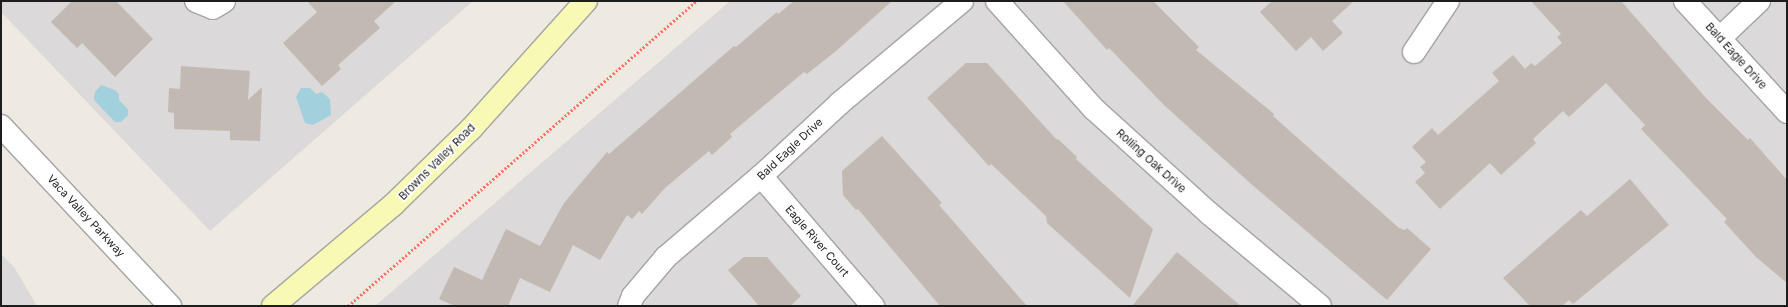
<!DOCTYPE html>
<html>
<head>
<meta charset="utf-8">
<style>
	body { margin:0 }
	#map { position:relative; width:1788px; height:307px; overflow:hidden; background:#eeeae2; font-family:Inter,sans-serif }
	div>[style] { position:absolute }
	.residential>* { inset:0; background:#dbd9d9 }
	.water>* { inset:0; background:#a2d0dc }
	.building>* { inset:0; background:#c2b9b2 }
	.path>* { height:2.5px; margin-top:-1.25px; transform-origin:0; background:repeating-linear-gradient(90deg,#fa7467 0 2px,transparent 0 4px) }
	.roads { filter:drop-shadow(1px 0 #a4a4a4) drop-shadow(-1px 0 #a4a4a4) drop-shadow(0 1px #a4a4a4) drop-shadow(0 -1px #a4a4a4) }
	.minor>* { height:22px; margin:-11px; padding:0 11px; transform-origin:11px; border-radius:11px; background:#fff }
	.tertiary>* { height:22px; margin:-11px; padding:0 11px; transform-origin:11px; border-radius:11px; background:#fff }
	.secondary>* { height:22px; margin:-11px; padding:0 11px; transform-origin:11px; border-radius:11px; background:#f7f9b5 }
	span { translate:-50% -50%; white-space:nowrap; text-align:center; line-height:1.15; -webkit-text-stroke:3.5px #fff; paint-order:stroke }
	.street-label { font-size:11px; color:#1d1d1d }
	.frame { position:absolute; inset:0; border:2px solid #1d1d1d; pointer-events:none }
</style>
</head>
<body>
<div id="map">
	<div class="residential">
		<div style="clip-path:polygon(1px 1px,473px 1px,210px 231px,1px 12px)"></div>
		<div style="clip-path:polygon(730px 1px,1787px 1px,1787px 306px,375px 306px)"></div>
		<div style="clip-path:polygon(1px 254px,14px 267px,37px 306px,1px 306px)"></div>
	</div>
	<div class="water">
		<div style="clip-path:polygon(101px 85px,115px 90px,119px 94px,119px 100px,128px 109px,128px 115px,121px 122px,115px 122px,94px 100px,95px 92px)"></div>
		<div style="clip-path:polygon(301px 88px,310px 88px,316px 94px,322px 92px,330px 99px,331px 115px,313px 125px,305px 123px,296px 97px)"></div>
	</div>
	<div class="building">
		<div style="clip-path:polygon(72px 1px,116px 1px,153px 39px,115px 77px,82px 43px,77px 48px,51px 22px)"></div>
		<div style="clip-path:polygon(307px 1px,396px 1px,374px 21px,380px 28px,338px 65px,341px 69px,322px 86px,283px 43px,317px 12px)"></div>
		<div style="clip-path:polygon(794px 1px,892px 1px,836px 51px,807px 74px,804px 72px,730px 134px,732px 137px,712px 155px,709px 151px,665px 188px,642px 214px,639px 211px,632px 219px,627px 215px,600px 260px,573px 245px,550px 292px,520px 278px,508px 306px,455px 306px,439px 299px,454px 267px,482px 280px,506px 229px,540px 246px,564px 203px,607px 152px,609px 154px,734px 46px,736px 47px,777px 12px,778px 14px)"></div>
		<div style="clip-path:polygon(1063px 1px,1153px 1px,1199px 47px,1196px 50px,1274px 114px,1273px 116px,1399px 228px,1405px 230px,1407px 228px,1431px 249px,1387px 300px,1250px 183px,1164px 105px,1109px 48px,1107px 50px)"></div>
		<div style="clip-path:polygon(1272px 1px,1354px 1px,1332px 21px,1343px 33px,1323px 51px,1311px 37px,1296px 51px,1260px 12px)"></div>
		<div style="clip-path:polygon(1531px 1px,1621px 1px,1706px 98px,1748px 140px,1750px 138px,1787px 180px,1787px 283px,1756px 257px,1724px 222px,1727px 219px,1641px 129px,1645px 125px,1606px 83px,1569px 117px,1563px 111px,1533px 139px,1536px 143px,1501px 175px,1490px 163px,1440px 209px,1415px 182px,1425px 173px,1420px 167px,1426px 162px,1412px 147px,1432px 128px,1438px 135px,1499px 81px,1492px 73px,1513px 55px,1525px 69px,1531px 63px,1535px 66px,1562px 43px,1557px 37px,1561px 34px)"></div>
		<div style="clip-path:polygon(966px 63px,987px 63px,1057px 140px,1058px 139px,1077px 157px,1076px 159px,1153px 229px,1130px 298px,1047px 223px,1046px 216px,991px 164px,989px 166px,927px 98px)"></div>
		<div style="clip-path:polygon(181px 66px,250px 71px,248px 100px,262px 87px,260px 141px,230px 140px,230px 131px,174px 129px,174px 113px,168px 112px,169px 88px,180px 89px)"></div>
		<div style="clip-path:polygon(882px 136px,942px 203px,939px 205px,1027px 306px,940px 306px,858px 209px,856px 210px,843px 195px,842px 171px)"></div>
		<div style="clip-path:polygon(1630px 179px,1669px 225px,1573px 304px,1569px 300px,1562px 306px,1530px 306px,1503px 278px,1581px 210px,1587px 216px)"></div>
		<div style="clip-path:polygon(1177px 252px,1241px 306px,1132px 306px)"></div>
		<div style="clip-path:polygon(744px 257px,767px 257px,801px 296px,790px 306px,759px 306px,728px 270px)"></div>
	</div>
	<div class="path">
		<div style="left:348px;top:306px;width:463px;rotate:-41.2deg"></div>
	</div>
	<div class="roads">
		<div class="minor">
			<div style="left:196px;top:1px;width:18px;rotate:22deg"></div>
			<div style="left:213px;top:8px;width:13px;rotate:-32deg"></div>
			<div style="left:997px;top:1px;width:145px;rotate:48.1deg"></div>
			<div style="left:1094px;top:109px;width:156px;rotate:42.2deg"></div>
			<div style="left:1210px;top:214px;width:143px;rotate:39.9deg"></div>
			<div style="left:1685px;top:1px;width:151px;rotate:47.4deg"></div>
			<div style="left:1720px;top:38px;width:54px;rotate:-43.5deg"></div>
			<div style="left:1414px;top:52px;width:61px;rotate:-56.3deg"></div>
			<div style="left:761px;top:176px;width:172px;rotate:49.3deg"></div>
			<div style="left:629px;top:306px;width:11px;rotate:-68deg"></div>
			<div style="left:633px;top:296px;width:51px;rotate:-49.8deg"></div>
			<div style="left:666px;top:257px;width:125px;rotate:-40.5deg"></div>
			<div style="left:761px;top:176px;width:108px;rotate:-42.7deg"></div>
			<div style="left:840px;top:103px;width:159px;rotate:-39.9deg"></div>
		</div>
		<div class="tertiary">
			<div style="left:1px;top:126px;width:247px;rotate:46.8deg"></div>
		</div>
		<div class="secondary">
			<div style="left:273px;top:306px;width:157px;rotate:-40.1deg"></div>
			<div style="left:393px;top:205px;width:109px;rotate:-44.3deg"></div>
			<div style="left:471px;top:129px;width:172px;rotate:-48.1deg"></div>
		</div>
	</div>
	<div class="street-label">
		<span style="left:1736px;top:56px;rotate:48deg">Bald Eagle Drive</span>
		<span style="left:790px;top:149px;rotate:-43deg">Bald Eagle Drive</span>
		<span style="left:1151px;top:161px;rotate:42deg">Rolling Oak Drive</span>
		<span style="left:437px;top:162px;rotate:-45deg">Browns Valley Road</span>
		<span style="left:86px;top:216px;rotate:47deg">Vaca Valley Parkway</span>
		<span style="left:817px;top:241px;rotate:49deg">Eagle River Court</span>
	</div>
	<div class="frame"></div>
</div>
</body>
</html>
